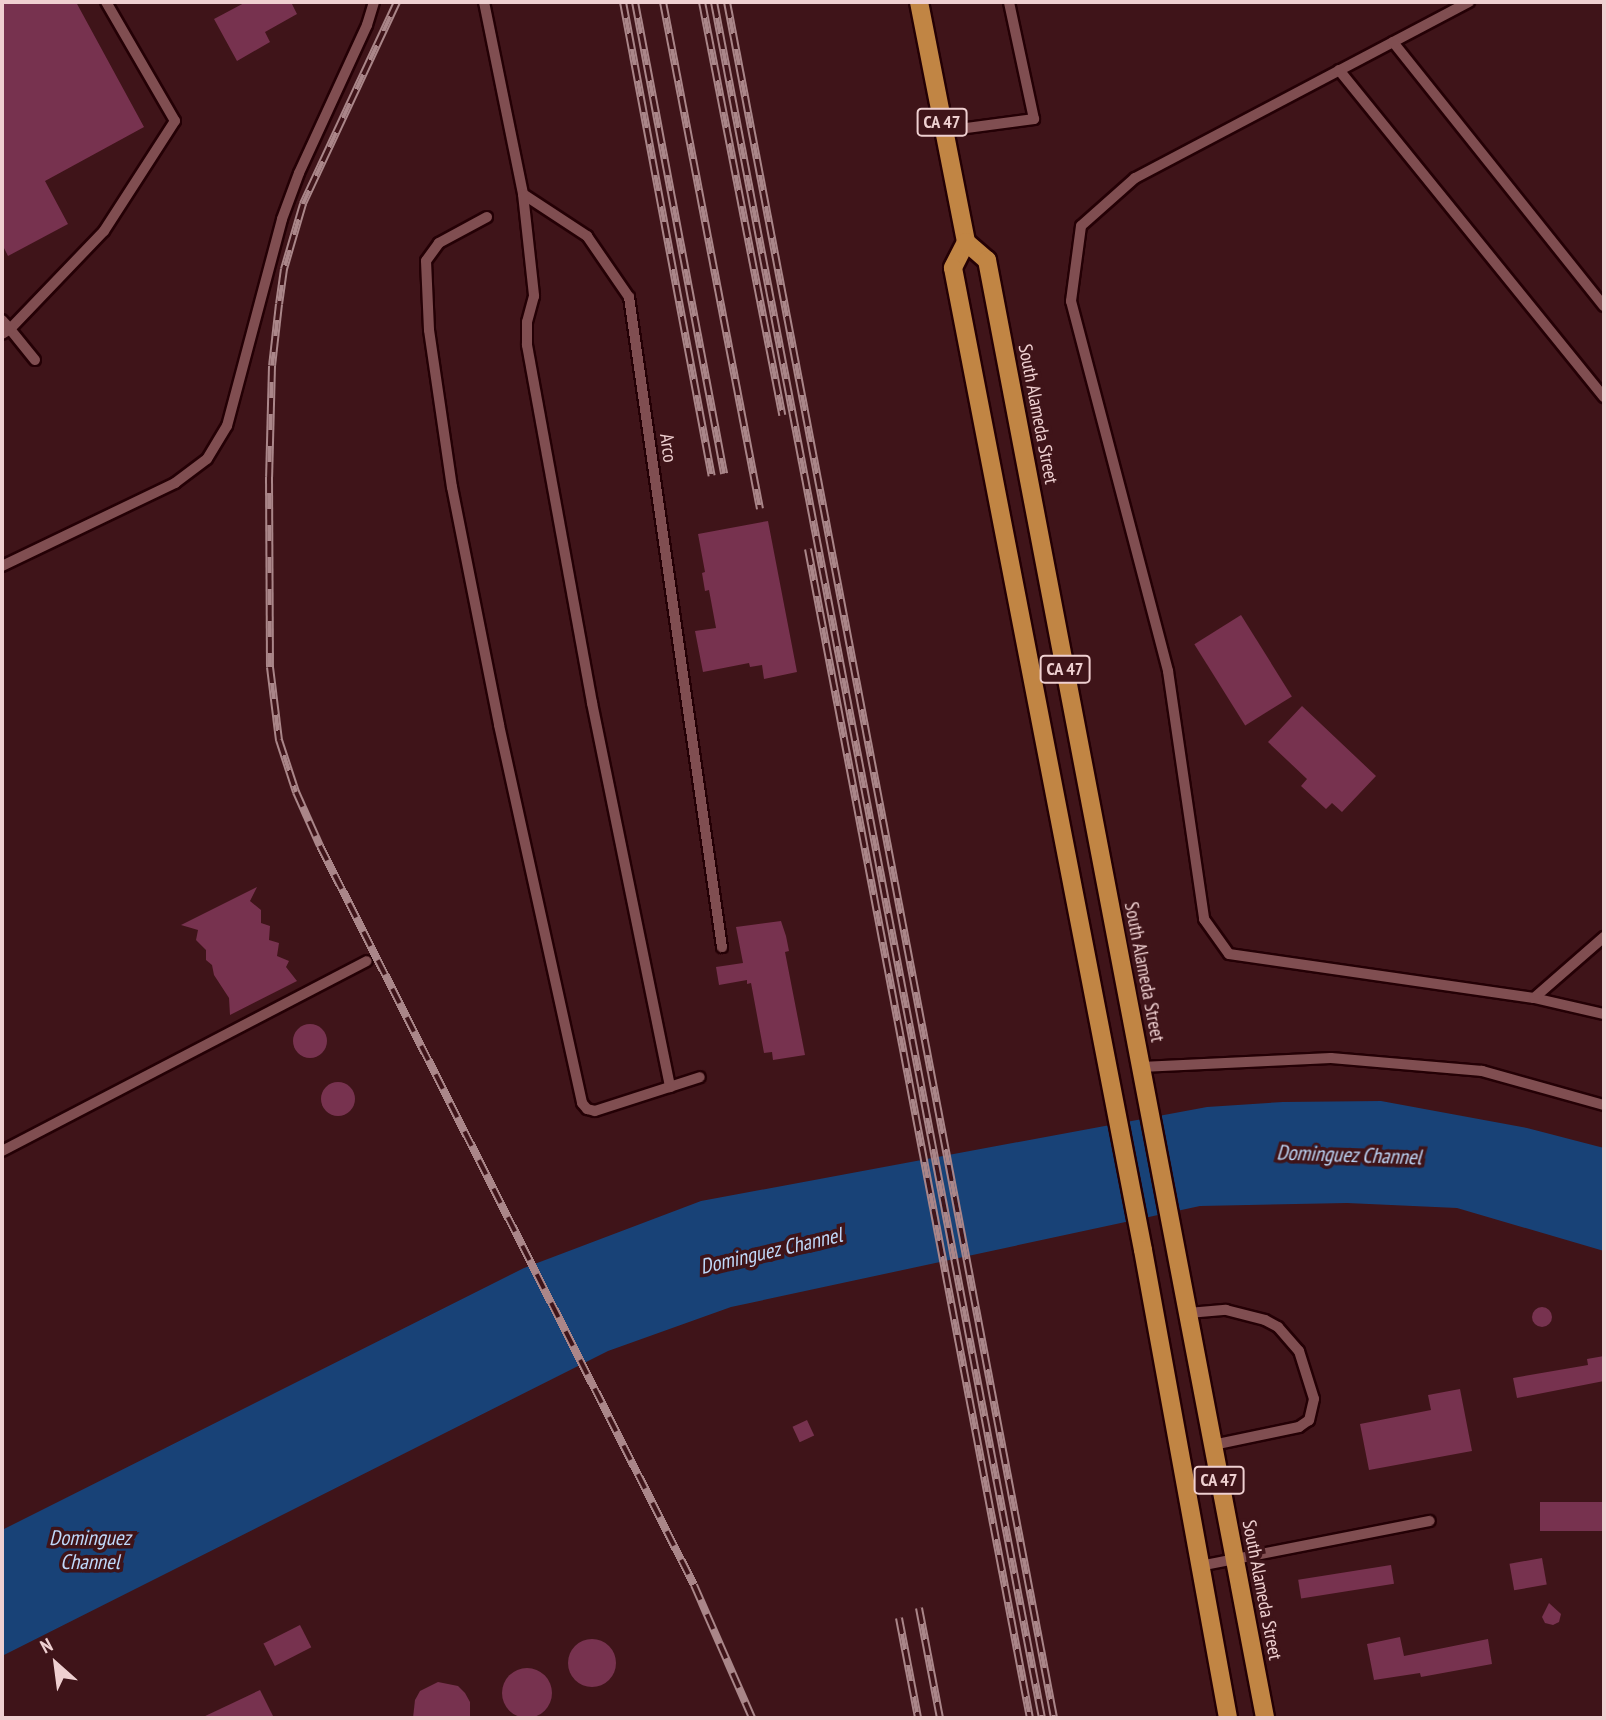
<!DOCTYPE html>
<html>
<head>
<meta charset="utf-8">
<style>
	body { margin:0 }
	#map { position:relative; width:1606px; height:1720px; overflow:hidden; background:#3f1419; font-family:"PT Sans Narrow",sans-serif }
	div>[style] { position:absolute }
	.water>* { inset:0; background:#184277 }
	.building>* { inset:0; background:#77324f; transform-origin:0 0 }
	.round { border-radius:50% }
	.roads { filter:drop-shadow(2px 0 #240005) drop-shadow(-2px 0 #240005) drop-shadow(0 2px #240005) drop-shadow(0 -2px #240005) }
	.service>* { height:10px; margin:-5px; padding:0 5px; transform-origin:5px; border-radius:5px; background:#804e51 }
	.primary>* { height:18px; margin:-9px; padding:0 9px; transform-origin:9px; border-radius:9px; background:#c18544 }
	.rail>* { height:8px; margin-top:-4px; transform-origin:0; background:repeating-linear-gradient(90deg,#3f1419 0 16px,#aa8689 0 32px); box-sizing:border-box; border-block:2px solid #aa8689 }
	span { translate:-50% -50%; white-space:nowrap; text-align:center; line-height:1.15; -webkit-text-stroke:7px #3f1419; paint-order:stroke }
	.shield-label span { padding:2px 5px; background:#3f1419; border:2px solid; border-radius:5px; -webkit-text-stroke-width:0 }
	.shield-label { font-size:18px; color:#efd0d1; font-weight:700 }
	.street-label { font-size:19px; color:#efd0d1 }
	.water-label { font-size:21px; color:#c0d9fa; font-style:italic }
	.frame { position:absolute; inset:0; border:4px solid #efd0d1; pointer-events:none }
	.north { position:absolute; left:21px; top:1629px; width:70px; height:70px; -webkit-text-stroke:5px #3f1419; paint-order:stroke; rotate:332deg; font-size:19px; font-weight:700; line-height:28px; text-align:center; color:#efd0d1 }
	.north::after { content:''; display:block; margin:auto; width:24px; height:32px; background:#efd0d1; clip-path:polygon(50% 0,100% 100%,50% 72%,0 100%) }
</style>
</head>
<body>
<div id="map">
	<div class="water">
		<div style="clip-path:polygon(1381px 1101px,1527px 1128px,1604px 1148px,1604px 1251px,1457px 1208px,1347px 1203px,1200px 1206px,731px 1307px,608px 1351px,2px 1656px,2px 1530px,524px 1268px,701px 1201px,1207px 1107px,1283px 1102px)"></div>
	</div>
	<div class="building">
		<div style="clip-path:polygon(2px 2px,76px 2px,144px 127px,45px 181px,68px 224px,8px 256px,2px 244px)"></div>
		<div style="clip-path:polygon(246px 2px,291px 2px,297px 14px,265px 32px,270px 42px,237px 61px,214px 19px)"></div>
		<div style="clip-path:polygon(768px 521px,797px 672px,764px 679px,762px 665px,750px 667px,749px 663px,703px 672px,695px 631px,716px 628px,709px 590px,705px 591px,702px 573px,705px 572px,698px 534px)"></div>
		<div style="left:1241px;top:615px;width:96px;height:55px;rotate:58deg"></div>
		<div style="clip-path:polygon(1302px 706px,1376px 776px,1342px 812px,1332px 803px,1326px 809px,1301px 786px,1307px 779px,1268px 742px)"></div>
		<div style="clip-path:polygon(257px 887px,250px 901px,261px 910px,261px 923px,270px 926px,269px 940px,279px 943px,277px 956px,289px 961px,286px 967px,297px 981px,230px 1015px,229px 998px,214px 975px,212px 965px,206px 960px,206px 950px,196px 940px,198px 930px,181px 925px)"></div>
		<div style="clip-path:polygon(781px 921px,786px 936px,789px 951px,785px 952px,805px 1055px,773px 1060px,772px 1052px,764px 1053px,751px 983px,747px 984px,747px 980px,719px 985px,716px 967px,743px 963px,736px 927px)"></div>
		<div class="round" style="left:293px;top:1024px;width:34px;height:34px"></div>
		<div class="round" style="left:321px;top:1082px;width:34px;height:34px"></div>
		<div class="round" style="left:1532px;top:1307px;width:20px;height:20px"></div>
		<div style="clip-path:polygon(1604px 1356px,1604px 1381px,1517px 1398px,1513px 1378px,1588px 1365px,1587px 1359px)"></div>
		<div style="clip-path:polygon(1460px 1389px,1472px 1451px,1369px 1470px,1360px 1424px,1431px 1410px,1428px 1395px)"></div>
		<div style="left:807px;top:1420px;width:17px;height:16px;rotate:65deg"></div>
		<div style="left:1604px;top:1502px;width:29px;height:64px;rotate:90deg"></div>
		<div style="left:1542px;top:1558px;width:27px;height:33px;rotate:80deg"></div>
		<div style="left:1391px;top:1565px;width:19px;height:94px;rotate:81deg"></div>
		<div style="clip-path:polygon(1549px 1603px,1561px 1614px,1559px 1622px,1553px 1625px,1545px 1623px,1542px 1617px)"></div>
		<div style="left:300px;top:1625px;width:25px;height:41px;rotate:63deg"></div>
		<div style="clip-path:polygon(1400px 1637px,1404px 1656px,1488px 1639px,1492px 1664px,1421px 1677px,1420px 1673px,1374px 1680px,1367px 1644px)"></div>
		<div class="round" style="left:568px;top:1639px;width:48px;height:48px"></div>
		<div class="round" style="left:502px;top:1668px;width:50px;height:50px"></div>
		<div style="clip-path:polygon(438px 1682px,458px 1686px,465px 1693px,470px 1702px,470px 1718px,413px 1718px,415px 1700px,420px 1691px)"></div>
		<div style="clip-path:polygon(260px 1690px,274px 1718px,201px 1718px)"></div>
	</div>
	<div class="roads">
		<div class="service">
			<div style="left:484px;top:2px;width:196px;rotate:78.5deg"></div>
			<div style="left:523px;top:194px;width:77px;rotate:33.3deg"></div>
			<div style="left:587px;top:236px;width:74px;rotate:55.5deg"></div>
			<div style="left:629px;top:297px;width:657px;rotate:81.86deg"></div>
			<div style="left:1469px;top:2px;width:378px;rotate:152.2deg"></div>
			<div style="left:1135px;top:178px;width:72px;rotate:138.4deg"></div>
			<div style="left:1081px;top:226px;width:76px;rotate:97.6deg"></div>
			<div style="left:1071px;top:301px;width:383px;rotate:75.3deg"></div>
			<div style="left:1168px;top:671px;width:251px;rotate:81.7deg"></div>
			<div style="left:1204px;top:919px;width:43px;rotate:54.5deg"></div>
			<div style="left:1229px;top:954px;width:308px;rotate:8.2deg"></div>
			<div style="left:1534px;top:998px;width:72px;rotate:12.9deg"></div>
			<div style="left:1393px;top:42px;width:338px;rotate:51.4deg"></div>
			<div style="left:1339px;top:70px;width:421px;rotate:51deg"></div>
			<div style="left:944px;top:131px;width:91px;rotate:-7.6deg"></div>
			<div style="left:1034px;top:119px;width:120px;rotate:-102.1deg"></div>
			<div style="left:523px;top:194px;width:103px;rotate:83.8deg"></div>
			<div style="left:534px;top:296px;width:27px;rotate:105deg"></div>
			<div style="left:527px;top:322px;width:23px;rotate:90deg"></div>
			<div style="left:527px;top:345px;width:364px;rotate:79.7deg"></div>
			<div style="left:592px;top:703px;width:392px;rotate:78.5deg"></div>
			<div style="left:487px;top:217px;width:55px;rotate:151.6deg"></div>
			<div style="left:439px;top:243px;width:22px;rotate:126deg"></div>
			<div style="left:426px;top:261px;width:69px;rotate:87.5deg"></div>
			<div style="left:429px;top:330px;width:159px;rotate:81.7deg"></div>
			<div style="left:452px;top:487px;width:243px;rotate:78.8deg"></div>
			<div style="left:499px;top:725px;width:387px;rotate:77.6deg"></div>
			<div style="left:582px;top:1103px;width:8px;rotate:50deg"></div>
			<div style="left:587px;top:1109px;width:8px;rotate:14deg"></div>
			<div style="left:595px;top:1111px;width:110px;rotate:-17.9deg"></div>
			<div style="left:2px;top:320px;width:12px;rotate:48deg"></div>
			<div style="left:10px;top:329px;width:9px;rotate:148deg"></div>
			<div style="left:35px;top:360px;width:40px;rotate:-129deg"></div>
			<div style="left:10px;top:329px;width:136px;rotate:-46.2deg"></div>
			<div style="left:104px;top:231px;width:131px;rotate:-57.2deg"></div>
			<div style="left:175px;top:121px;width:138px;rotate:-120.1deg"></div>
			<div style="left:2px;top:566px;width:192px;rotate:-25.6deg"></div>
			<div style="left:175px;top:483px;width:40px;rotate:-37deg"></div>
			<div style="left:207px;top:459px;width:39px;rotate:-59deg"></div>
			<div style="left:227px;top:426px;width:214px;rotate:-75.1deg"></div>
			<div style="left:282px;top:219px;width:49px;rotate:-69.7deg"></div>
			<div style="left:299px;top:173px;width:163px;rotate:-65.3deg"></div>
			<div style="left:367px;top:25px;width:24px;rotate:-73deg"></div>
			<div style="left:1534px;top:998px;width:93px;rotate:-41.1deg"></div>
			<div style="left:1141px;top:1067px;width:190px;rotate:-2.7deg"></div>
			<div style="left:1331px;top:1058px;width:152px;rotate:4.9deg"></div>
			<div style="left:1482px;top:1071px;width:127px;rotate:15.6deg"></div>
			<div style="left:2px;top:1151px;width:411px;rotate:-27.5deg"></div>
			<div style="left:1188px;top:1313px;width:38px;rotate:-5deg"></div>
			<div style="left:1226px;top:1310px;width:40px;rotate:14.4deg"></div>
			<div style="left:1265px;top:1320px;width:15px;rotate:28deg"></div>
			<div style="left:1278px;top:1327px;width:32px;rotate:49deg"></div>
			<div style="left:1299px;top:1351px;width:50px;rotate:72.6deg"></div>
			<div style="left:1314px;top:1399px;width:22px;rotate:103deg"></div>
			<div style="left:1309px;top:1420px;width:12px;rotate:145deg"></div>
			<div style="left:1299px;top:1427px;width:88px;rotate:168.2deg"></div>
			<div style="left:1200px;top:1566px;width:234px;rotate:-11.1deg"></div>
		</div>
		<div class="primary">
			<div style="left:919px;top:2px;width:245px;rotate:78.9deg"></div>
			<div style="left:966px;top:242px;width:29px;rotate:117deg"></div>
			<div style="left:953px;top:268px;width:1000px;rotate:79.05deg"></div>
			<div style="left:1143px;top:1250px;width:476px;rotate:79.7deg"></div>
			<div style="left:966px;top:242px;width:28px;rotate:41deg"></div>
			<div style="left:987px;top:260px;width:1484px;rotate:79.2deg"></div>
		</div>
	</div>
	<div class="rail">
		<div style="left:397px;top:2px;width:223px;rotate:115deg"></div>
		<div style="left:303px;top:204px;width:68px;rotate:106.3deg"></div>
		<div style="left:284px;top:269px;width:35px;rotate:98deg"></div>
		<div style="left:279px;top:304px;width:62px;rotate:96.4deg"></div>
		<div style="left:272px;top:366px;width:111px;rotate:91.5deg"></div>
		<div style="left:269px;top:477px;width:190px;rotate:89.7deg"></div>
		<div style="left:270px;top:667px;width:74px;rotate:83deg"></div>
		<div style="left:279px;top:740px;width:55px;rotate:71.9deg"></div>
		<div style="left:296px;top:792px;width:59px;rotate:66deg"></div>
		<div style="left:320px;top:846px;width:828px;rotate:63.16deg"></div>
		<div style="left:694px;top:1585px;width:145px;rotate:66.4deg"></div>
		<div style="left:623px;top:2px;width:482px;rotate:79.4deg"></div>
		<div style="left:635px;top:2px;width:480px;rotate:79.3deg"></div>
		<div style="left:663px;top:2px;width:516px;rotate:79.17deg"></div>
		<div style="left:702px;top:2px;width:421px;rotate:79deg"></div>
		<div style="left:714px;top:2px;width:1747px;rotate:79.18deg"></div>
		<div style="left:727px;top:2px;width:1747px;rotate:79.21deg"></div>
		<div style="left:808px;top:549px;width:1190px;rotate:79.25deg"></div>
		<div style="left:919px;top:1608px;width:112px;rotate:79.2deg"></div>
		<div style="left:899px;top:1618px;width:102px;rotate:79.2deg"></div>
	</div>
	<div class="shield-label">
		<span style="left:942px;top:122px">CA 47</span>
		<span style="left:1065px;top:669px">CA 47</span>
		<span style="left:1219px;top:1480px">CA 47</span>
	</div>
	<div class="street-label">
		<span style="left:1038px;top:414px;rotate:79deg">South Alameda Street</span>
		<span style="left:668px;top:448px;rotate:82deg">Arco</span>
		<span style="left:1144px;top:972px;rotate:79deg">South Alameda Street</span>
		<span style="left:1262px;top:1590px;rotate:79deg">South Alameda Street</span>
	</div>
	<div class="water-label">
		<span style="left:1349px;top:1155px;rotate:2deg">Dominguez Channel</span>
		<span style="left:771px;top:1251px;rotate:-13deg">Dominguez Channel</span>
		<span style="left:90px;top:1550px">Dominguez<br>Channel</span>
	</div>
	<div class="frame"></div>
	<div class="north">N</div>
</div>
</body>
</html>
